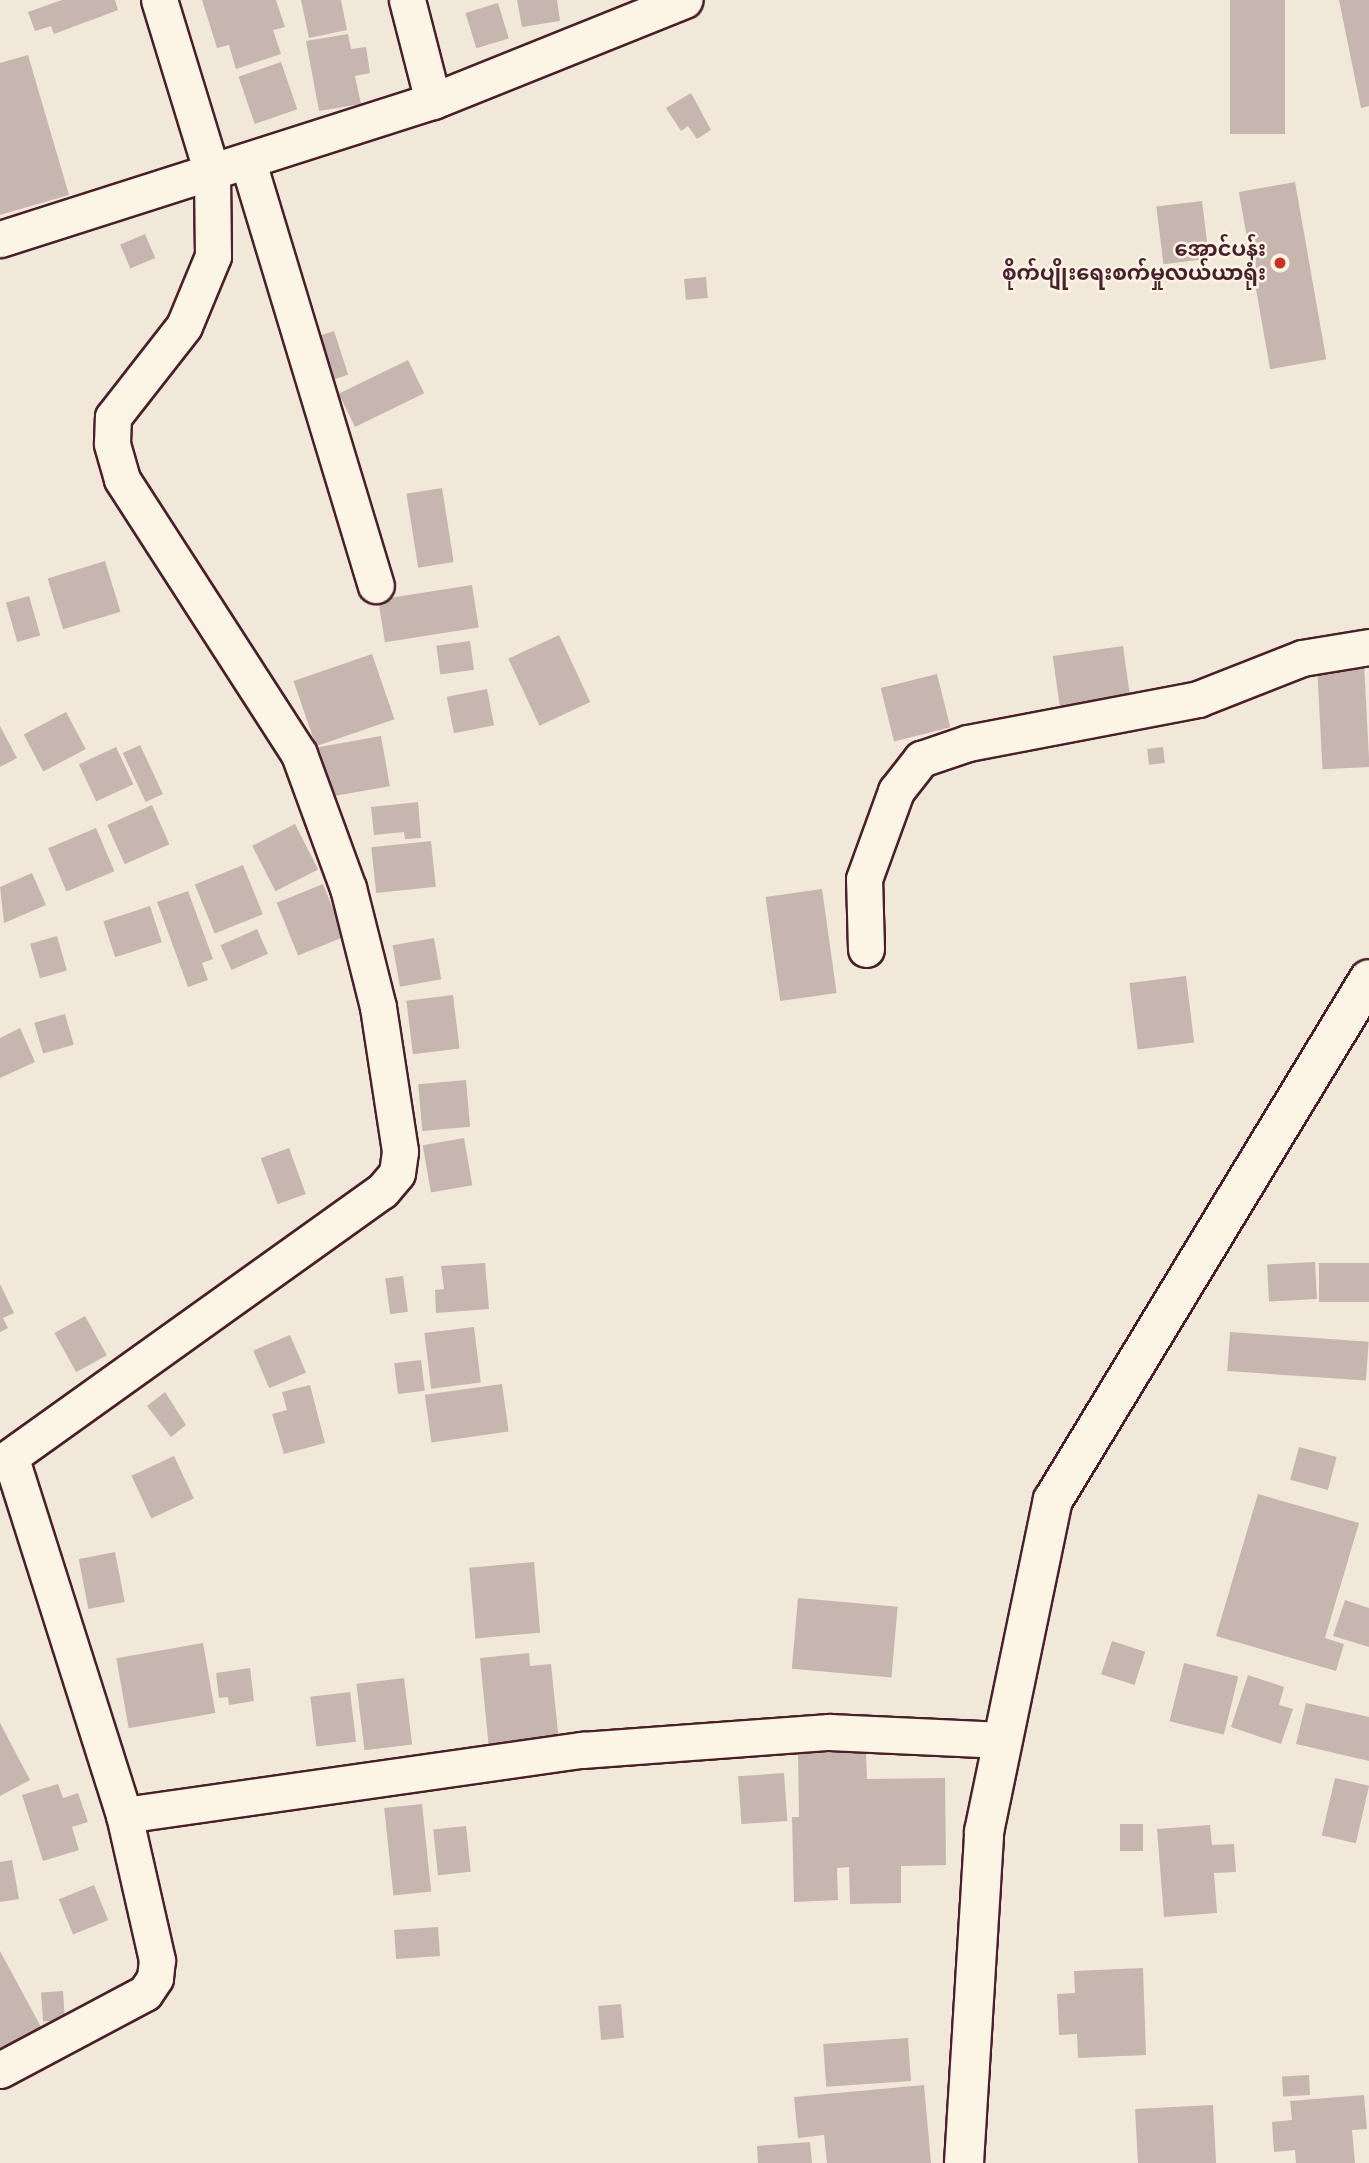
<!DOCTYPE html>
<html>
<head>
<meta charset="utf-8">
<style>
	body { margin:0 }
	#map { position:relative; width:1369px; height:2163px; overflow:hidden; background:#f1e8da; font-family:Kalam,"Noto Sans Myanmar",sans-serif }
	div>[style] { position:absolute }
	.building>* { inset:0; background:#c7b6af; transform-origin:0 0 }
	.roads { filter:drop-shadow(2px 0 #4a1f2b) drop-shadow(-2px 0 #4a1f2b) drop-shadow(0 2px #4a1f2b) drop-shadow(0 -2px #4a1f2b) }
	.street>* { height:35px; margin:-17.5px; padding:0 17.5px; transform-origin:17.5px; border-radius:17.5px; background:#fcf5e5 }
	.primary>* { height:38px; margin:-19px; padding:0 19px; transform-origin:19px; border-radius:19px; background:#fcf5e5 }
	.dots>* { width:19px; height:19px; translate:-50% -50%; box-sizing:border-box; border:4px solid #fcf5e5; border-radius:50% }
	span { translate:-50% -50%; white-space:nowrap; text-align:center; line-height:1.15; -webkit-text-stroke:5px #fcf5e5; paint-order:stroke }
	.poi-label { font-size:21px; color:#4a1f2b; font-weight:700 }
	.right { translate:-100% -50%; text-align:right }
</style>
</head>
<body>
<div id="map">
	<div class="building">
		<div style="clip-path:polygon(62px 0,115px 0,118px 10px,54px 34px,51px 26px,35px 31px,28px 12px)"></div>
		<div style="clip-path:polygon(202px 0,276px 0,285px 27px,273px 30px,281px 54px,236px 69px,229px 45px,217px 48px)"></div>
		<div style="clip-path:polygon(301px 0,341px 0,347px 30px,309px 38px)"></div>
		<div style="clip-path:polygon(517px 0,557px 0,560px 21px,522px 27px)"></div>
		<div style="left:1230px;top:0;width:55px;height:134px"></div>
		<div style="clip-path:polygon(1339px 0,1369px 0,1369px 106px,1361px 108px)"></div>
		<div style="left:498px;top:3px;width:37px;height:34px;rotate:73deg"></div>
		<div style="clip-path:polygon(348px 34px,351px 49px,366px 47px,370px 73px,355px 76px,361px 104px,319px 111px,306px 41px)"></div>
		<div style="clip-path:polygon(28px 55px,69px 195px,0 215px,0 63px)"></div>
		<div style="left:281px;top:62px;width:50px;height:45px;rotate:71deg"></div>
		<div style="clip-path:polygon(691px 93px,711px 130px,697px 139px,688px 126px,681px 131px,666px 108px)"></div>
		<div style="left:1295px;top:182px;width:180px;height:57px;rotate:80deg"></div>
		<div style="left:1202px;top:201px;width:58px;height:46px;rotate:83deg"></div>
		<div style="left:145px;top:234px;width:26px;height:27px;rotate:67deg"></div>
		<div style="left:706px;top:277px;width:21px;height:22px;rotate:85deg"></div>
		<div style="left:334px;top:331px;width:46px;height:27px;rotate:72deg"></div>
		<div style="left:408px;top:360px;width:37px;height:77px;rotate:64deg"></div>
		<div style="left:442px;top:488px;width:75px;height:36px;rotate:81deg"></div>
		<div style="left:105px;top:561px;width:53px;height:60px;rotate:73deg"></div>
		<div style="left:472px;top:585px;width:43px;height:95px;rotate:81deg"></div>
		<div style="left:29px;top:596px;width:41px;height:24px;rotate:74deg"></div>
		<div style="left:559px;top:635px;width:74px;height:56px;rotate:65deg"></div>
		<div style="left:470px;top:641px;width:29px;height:34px;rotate:82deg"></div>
		<div style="left:1123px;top:646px;width:52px;height:71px;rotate:82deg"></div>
		<div style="left:372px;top:654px;width:69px;height:83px;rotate:71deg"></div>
		<div style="left:1364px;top:663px;width:104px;height:47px;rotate:87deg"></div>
		<div style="left:937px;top:674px;width:55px;height:58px;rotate:76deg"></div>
		<div style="left:487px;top:689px;width:37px;height:41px;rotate:79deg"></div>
		<div style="left:66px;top:712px;width:42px;height:48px;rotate:62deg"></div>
		<div style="clip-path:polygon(0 726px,17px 758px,0 767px)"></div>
		<div style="left:381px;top:736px;width:51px;height:67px;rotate:80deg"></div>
		<div style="left:140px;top:745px;width:54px;height:19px;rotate:65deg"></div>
		<div style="left:116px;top:747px;width:41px;height:41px;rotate:65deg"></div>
		<div style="left:1163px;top:747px;width:16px;height:16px;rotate:83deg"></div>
		<div style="clip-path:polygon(418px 802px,421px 838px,405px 839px,404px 832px,374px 835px,371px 807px)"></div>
		<div style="left:152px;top:805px;width:43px;height:49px;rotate:66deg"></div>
		<div style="left:295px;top:824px;width:51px;height:48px;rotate:63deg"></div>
		<div style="left:96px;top:828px;width:47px;height:52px;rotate:67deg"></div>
		<div style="left:431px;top:841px;width:46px;height:60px;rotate:84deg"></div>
		<div style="left:243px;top:865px;width:53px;height:52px;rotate:68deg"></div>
		<div style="clip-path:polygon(32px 873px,46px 905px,4px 923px,0 887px)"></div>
		<div style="left:323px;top:884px;width:57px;height:50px;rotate:68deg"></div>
		<div style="left:822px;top:889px;width:105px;height:57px;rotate:82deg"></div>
		<div style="clip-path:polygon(188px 891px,213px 959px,202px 963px,208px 980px,188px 987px,157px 902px)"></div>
		<div style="left:150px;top:906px;width:38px;height:49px;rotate:72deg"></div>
		<div style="left:257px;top:929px;width:27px;height:40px;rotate:66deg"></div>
		<div style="left:57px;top:936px;width:36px;height:28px;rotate:74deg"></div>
		<div style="left:434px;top:938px;width:42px;height:42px;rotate:80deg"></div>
		<div style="left:1186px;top:976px;width:67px;height:57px;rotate:83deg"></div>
		<div style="left:453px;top:995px;width:54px;height:47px;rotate:83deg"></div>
		<div style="left:65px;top:1014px;width:32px;height:32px;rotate:74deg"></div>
		<div style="clip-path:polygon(20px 1028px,35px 1062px,0 1078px,0 1038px)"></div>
		<div style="left:466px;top:1080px;width:47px;height:48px;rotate:85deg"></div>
		<div style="left:464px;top:1138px;width:48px;height:42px;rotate:80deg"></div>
		<div style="left:289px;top:1148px;width:49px;height:30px;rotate:70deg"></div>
		<div style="left:1315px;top:1262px;width:37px;height:48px;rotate:87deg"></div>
		<div style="clip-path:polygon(485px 1263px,489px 1309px,436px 1313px,435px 1290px,444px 1289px,441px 1266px)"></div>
		<div style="left:1369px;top:1263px;width:39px;height:50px;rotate:90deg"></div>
		<div style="left:403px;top:1276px;width:36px;height:18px;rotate:82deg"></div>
		<div style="clip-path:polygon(0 1284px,14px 1313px,3px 1318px,8px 1328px,0 1332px)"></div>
		<div style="left:85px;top:1316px;width:45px;height:35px;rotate:61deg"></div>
		<div style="left:474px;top:1327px;width:56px;height:50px;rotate:83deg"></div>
		<div style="left:1230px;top:1332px;width:139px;height:39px;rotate:4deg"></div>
		<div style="left:290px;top:1335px;width:41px;height:40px;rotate:67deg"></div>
		<div style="left:421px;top:1360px;width:31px;height:27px;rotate:83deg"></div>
		<div style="left:502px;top:1384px;width:48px;height:78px;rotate:82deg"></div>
		<div style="clip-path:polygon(310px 1385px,325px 1443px,284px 1454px,272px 1414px,287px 1410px,282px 1392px)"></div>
		<div style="clip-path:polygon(165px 1392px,186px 1425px,171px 1437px,147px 1406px)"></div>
		<div style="left:1299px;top:1447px;width:39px;height:34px;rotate:15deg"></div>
		<div style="left:174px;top:1456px;width:47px;height:47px;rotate:65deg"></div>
		<div style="clip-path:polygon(1258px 1494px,1359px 1523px,1325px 1638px,1344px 1644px,1336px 1671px,1216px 1636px)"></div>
		<div style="left:115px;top:1552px;width:51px;height:37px;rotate:79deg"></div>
		<div style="left:534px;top:1562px;width:71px;height:65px;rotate:85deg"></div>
		<div style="left:798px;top:1598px;width:100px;height:71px;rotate:5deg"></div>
		<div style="clip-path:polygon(1345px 1600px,1369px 1608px,1369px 1647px,1333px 1636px)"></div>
		<div style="left:1112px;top:1641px;width:35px;height:35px;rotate:18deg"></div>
		<div style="left:203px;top:1643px;width:71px;height:88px;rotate:80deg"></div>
		<div style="clip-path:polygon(529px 1653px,530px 1666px,551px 1664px,559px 1742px,489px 1749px,480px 1658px)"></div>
		<div style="left:1184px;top:1663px;width:56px;height:60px;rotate:14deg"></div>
		<div style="clip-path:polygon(250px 1668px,254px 1701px,229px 1705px,228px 1697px,219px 1698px,216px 1673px)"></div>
		<div style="clip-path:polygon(1248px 1675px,1284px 1687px,1279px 1705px,1293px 1709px,1281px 1744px,1231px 1727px)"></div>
		<div style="left:404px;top:1678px;width:67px;height:48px;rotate:83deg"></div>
		<div style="left:350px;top:1692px;width:50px;height:40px;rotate:83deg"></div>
		<div style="clip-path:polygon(1306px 1703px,1369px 1717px,1369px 1761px,1296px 1744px)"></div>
		<div style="clip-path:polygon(0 1723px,30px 1780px,0 1796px)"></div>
		<div style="clip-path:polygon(866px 1752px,867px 1779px,945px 1778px,946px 1865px,901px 1866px,901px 1903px,850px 1904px,849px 1867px,837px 1868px,838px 1900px,794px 1902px,792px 1817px,799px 1817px,798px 1753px)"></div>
		<div style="left:784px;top:1773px;width:48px;height:46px;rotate:86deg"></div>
		<div style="left:1335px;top:1778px;width:35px;height:59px;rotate:13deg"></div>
		<div style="clip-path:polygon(58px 1784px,63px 1798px,78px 1793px,88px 1822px,72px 1827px,79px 1850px,43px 1861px,22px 1795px)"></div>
		<div style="left:422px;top:1804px;width:88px;height:38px;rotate:84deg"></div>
		<div style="left:1120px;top:1824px;width:23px;height:27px"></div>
		<div style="clip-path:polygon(1210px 1825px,1212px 1845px,1234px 1844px,1236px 1872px,1214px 1873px,1217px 1913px,1164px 1917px,1157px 1829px)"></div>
		<div style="left:466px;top:1826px;width:46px;height:33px;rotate:84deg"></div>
		<div style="clip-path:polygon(12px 1860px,19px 1899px,0 1902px,0 1862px)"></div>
		<div style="left:94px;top:1885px;width:38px;height:38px;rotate:68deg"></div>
		<div style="left:438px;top:1927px;width:29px;height:44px;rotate:86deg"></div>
		<div style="clip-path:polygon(0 1951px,41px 2027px,0 2049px)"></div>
		<div style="clip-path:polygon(1143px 1968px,1146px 2055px,1078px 2058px,1077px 2034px,1059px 2035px,1057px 1994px,1075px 1993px,1074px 1971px)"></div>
		<div style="left:63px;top:1991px;width:29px;height:22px;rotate:86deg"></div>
		<div style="left:621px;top:2004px;width:34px;height:23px;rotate:85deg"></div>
		<div style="left:908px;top:2038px;width:43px;height:85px;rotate:86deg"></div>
		<div style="left:1309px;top:2075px;width:20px;height:27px;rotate:87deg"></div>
		<div style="clip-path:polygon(924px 2085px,931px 2163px,827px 2163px,824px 2135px,798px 2138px,794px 2097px)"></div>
		<div style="clip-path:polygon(1364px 2095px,1367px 2129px,1352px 2130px,1355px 2163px,1296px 2163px,1295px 2150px,1274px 2152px,1272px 2122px,1292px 2120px,1290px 2101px)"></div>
		<div style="left:1213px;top:2105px;width:58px;height:78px;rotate:87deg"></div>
		<div style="clip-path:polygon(810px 2142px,812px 2163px,758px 2163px,757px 2146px)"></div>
	</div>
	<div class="roads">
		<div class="street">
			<div style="left:407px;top:0;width:104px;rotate:75.6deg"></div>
			<div style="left:248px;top:162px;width:442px;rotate:73.2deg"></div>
			<div style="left:0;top:239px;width:454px;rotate:-17.7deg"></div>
			<div style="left:433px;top:101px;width:271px;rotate:-21.9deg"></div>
			<div style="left:866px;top:949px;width:70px;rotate:-91.6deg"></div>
			<div style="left:864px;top:879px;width:94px;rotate:-70deg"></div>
			<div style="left:896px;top:791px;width:41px;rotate:-52deg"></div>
			<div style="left:921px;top:759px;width:50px;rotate:-18.8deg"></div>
			<div style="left:968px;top:743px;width:234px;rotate:-10.8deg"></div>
			<div style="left:1198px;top:699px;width:112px;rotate:-21.5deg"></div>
			<div style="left:1302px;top:658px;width:68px;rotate:-9.3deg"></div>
			<div style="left:0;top:1464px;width:470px;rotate:-35.6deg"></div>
			<div style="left:382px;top:1191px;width:23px;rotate:-50deg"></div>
			<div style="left:397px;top:1173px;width:22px;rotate:-82deg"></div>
			<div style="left:400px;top:1151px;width:146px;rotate:-98.7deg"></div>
			<div style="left:378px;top:1007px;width:123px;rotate:-104.1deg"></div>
			<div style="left:348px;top:888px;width:143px;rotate:-110.1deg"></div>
			<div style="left:299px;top:754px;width:327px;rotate:-122.8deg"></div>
			<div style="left:122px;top:479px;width:37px;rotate:-106deg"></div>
			<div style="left:112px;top:443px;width:26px;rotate:-88deg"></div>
			<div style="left:113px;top:417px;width:115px;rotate:-52deg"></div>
			<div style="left:184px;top:326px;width:76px;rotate:-67.5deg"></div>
			<div style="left:213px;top:256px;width:83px;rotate:-90.7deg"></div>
			<div style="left:212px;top:173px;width:181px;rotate:-107deg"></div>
			<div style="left:124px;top:1815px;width:463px;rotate:-8.1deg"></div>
			<div style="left:582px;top:1750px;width:248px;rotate:-4.2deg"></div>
			<div style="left:829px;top:1732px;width:174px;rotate:2.6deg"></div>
			<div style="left:0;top:2070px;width:164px;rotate:-28deg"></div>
			<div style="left:145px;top:1993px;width:18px;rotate:-56deg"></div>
			<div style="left:155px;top:1978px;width:18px;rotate:-84deg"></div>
			<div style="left:157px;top:1960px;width:149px;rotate:-102.8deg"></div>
			<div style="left:124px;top:1815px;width:374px;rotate:-107.6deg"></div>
		</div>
		<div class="primary">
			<div style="left:964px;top:2163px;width:332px;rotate:-86.5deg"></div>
			<div style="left:984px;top:1832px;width:339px;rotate:-78.3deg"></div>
			<div style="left:1053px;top:1500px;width:609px;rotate:-58.76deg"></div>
		</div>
	</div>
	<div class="dots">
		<div style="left:1280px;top:263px;background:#c8321e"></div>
	</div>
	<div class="poi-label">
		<span class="right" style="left:1266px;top:263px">အောင်ပန်း<br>စိုက်ပျိုးရေးစက်မှုလယ်ယာရုံး</span>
	</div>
</div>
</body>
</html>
